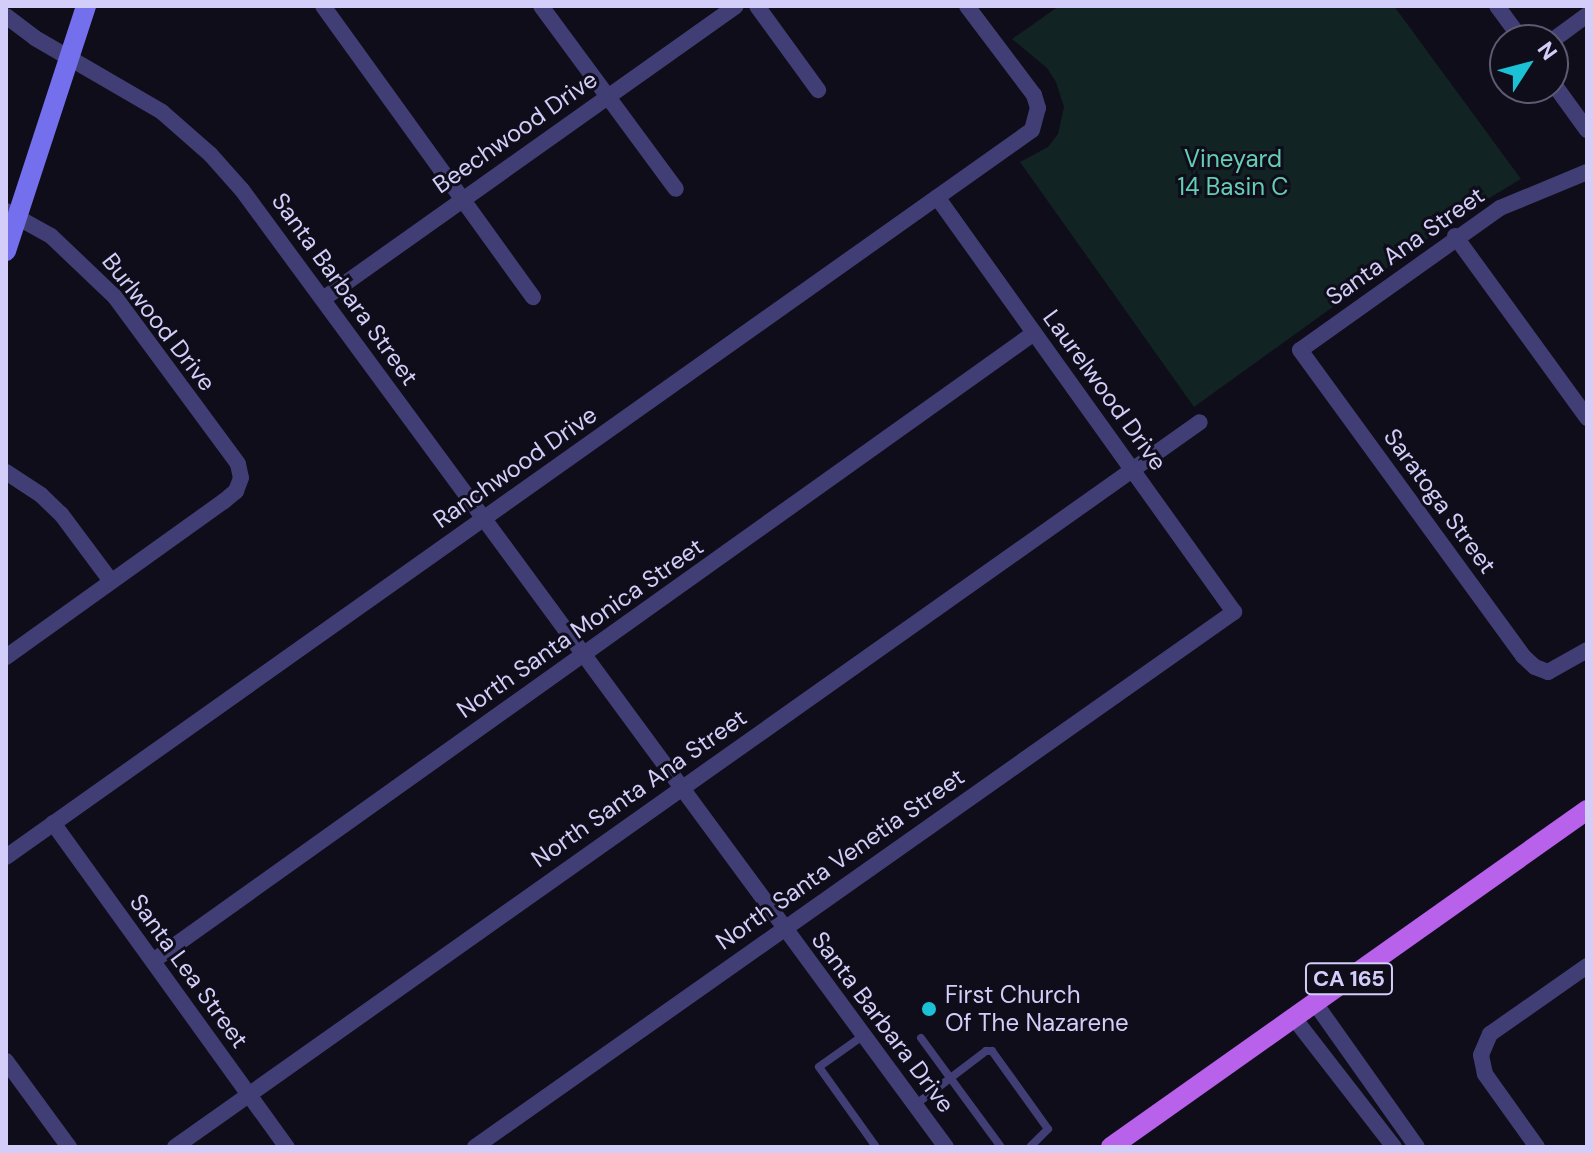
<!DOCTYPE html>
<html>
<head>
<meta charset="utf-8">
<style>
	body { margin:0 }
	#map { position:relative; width:1593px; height:1153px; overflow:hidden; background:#0f0d1a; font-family:"DM Sans",sans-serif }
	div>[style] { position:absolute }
	.green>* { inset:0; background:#112323 }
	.lane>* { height:8px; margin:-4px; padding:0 4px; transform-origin:4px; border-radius:4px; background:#403e74 }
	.street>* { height:16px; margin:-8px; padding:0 8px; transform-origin:8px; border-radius:8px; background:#403e74 }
	.secondary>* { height:20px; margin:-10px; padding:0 10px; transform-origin:10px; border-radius:10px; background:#7470ed }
	.primary>* { height:20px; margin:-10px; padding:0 10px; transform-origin:10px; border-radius:10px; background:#b861eb }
	.dots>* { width:22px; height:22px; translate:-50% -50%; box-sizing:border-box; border:4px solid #0f0d1a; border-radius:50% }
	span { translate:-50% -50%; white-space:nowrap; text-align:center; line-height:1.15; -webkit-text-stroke:6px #0f0d1a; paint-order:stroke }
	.shield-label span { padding:2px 6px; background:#0f0d1a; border:2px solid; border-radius:6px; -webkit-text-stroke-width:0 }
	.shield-label { font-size:22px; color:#d2cdf9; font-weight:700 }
	.street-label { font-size:24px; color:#d2cdf9 }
	.park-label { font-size:24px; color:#63ceb4 }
	.poi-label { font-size:24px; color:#d2cdf9 }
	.left { translate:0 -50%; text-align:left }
	.frame { position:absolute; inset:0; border:8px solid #d2cdf9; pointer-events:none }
	.north { position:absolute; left:1489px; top:24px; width:80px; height:80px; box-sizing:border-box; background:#0f0d1a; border:2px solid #5d5a73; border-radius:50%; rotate:54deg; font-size:22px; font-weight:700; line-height:32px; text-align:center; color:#d2cdf9 }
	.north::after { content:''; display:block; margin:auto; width:28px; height:36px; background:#1bc2d6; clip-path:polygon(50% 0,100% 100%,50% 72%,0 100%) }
</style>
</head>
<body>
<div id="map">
	<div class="green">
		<div style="clip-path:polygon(1059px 6px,1394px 6px,1521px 179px,1456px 218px,1194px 407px,1020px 162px,1048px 147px,1058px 134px,1064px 107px,1056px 82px,1047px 68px,1012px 39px)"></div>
	</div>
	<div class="lane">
		<div style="left:864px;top:1035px;width:55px;rotate:144.6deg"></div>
		<div style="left:819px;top:1067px;width:98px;rotate:54.5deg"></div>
		<div style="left:921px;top:1038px;width:135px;rotate:53.7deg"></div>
		<div style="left:915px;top:1105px;width:89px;rotate:-37.3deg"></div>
		<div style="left:986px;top:1051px;width:6px"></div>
		<div style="left:992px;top:1051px;width:96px;rotate:54.3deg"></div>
		<div style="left:1048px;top:1129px;width:25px;rotate:135deg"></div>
	</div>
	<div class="street">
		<div style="left:323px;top:6px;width:359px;rotate:54.2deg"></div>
		<div style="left:541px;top:6px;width:227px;rotate:53.6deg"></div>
		<div style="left:757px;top:6px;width:104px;rotate:54deg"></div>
		<div style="left:1497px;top:6px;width:42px;rotate:53.7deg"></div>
		<div style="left:6px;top:16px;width:36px;rotate:37deg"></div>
		<div style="left:35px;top:38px;width:147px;rotate:30.2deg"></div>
		<div style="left:162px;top:112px;width:64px;rotate:41.2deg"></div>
		<div style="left:210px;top:154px;width:48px;rotate:48.4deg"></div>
		<div style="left:242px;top:190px;width:1188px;rotate:53.66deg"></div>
		<div style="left:1553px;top:40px;width:42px;rotate:-36.3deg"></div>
		<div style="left:1553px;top:83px;width:58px;rotate:54.1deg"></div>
		<div style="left:1587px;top:172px;width:94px;rotate:157.5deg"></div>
		<div style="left:1500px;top:208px;width:245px;rotate:144.6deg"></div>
		<div style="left:1300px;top:350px;width:379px;rotate:53.9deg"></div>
		<div style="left:1523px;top:656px;width:16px;rotate:43deg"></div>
		<div style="left:1535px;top:667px;width:14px;rotate:21deg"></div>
		<div style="left:1548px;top:672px;width:45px;rotate:-29.4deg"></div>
		<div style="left:6px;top:211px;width:51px;rotate:29.1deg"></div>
		<div style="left:51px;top:236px;width:88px;rotate:43.6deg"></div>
		<div style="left:115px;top:297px;width:207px;rotate:53.6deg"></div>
		<div style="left:238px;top:464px;width:14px;rotate:78deg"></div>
		<div style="left:241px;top:478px;width:14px;rotate:111deg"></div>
		<div style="left:236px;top:491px;width:16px;rotate:140deg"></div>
		<div style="left:224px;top:501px;width:268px;rotate:144.4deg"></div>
		<div style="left:1455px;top:236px;width:225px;rotate:54deg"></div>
		<div style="left:323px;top:299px;width:506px;rotate:-35.35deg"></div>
		<div style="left:6px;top:472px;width:42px;rotate:33.3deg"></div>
		<div style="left:41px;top:495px;width:28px;rotate:44deg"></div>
		<div style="left:61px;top:514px;width:84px;rotate:53.3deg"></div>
		<div style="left:53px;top:823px;width:400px;rotate:54.2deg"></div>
		<div style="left:6px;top:857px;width:1257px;rotate:-35.32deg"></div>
		<div style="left:1032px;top:130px;width:23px;rotate:-75deg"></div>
		<div style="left:1038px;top:108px;width:14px;rotate:-107deg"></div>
		<div style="left:1034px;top:95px;width:111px;rotate:-127deg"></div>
		<div style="left:153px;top:961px;width:1082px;rotate:-35.48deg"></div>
		<div style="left:1315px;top:1003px;width:176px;rotate:54.7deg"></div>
		<div style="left:1294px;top:1018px;width:163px;rotate:52.2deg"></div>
		<div style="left:6px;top:1061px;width:107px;rotate:53.8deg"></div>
		<div style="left:175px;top:1147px;width:1255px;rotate:-35.27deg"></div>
		<div style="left:475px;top:1147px;width:929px;rotate:-35.18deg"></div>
		<div style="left:1234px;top:612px;width:510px;rotate:-125.59deg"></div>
		<div style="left:1537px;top:1147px;width:90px;rotate:-125.5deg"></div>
		<div style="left:1485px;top:1074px;width:19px;rotate:-102deg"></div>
		<div style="left:1481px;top:1055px;width:23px;rotate:-67deg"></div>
		<div style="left:1490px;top:1034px;width:118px;rotate:-35deg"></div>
	</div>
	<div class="secondary">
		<div style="left:6px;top:251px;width:258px;rotate:-71.9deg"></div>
	</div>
	<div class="primary">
		<div style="left:1111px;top:1147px;width:583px;rotate:-35.3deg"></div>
	</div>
	<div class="dots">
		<div style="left:929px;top:1009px;background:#1bc2d6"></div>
	</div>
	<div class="shield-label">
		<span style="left:1349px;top:979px">CA 165</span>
	</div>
	<div class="street-label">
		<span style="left:515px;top:132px;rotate:-35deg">Beechwood Drive</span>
		<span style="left:1405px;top:246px;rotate:-35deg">Santa Ana Street</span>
		<span style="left:345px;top:289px;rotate:54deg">Santa Barbara Street</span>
		<span style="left:159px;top:322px;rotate:52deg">Burlwood Drive</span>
		<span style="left:1105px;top:390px;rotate:54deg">Laurelwood Drive</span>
		<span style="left:515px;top:467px;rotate:-35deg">Ranchwood Drive</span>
		<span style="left:1440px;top:501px;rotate:54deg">Saratoga Street</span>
		<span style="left:580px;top:628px;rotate:-35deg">North Santa Monica Street</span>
		<span style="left:639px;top:788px;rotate:-35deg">North Santa Ana Street</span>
		<span style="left:840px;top:859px;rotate:-35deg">North Santa Venetia Street</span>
		<span style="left:189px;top:971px;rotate:54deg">Santa Lea Street</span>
		<span style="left:883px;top:1022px;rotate:53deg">Santa Barbara Drive</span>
	</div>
	<div class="park-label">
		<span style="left:1233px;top:173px">Vineyard<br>14 Basin C</span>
	</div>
	<div class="poi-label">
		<span class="left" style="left:945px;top:1009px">First Church<br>Of The Nazarene</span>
	</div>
	<div class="frame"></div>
	<div class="north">N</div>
</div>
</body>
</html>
